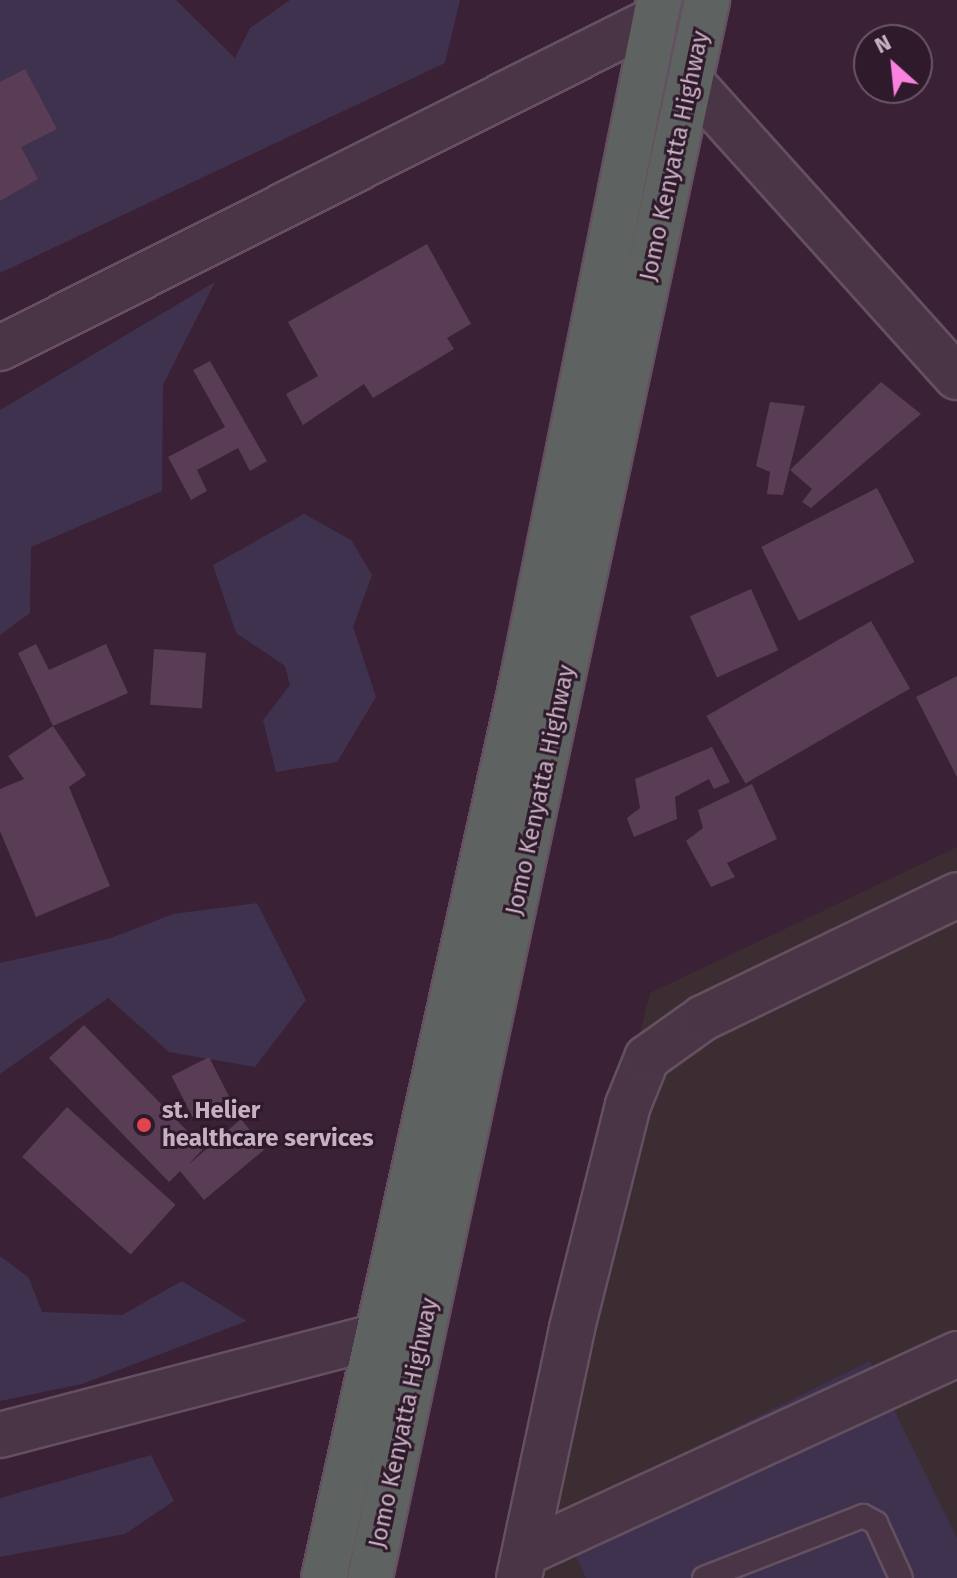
<!DOCTYPE html>
<html>
<head>
<meta charset="utf-8">
<style>
	body { margin:0 }
	#map { position:relative; width:957px; height:1578px; overflow:hidden; background:#3a2135; font-family:"Fira Sans",sans-serif }
	div>[style] { position:absolute }
	.medical>* { inset:0; background:#3b2d31 }
	.green>* { inset:0; background:#3f324e }
	.building>* { inset:0; background:#593d54; transform-origin:0 0 }
	.roads { filter:drop-shadow(2px 0 #655061) drop-shadow(-2px 0 #655061) drop-shadow(0 2px #655061) drop-shadow(0 -2px #655061) }
	.service>* { height:22px; margin:-11px; padding:0 11px; transform-origin:11px; border-radius:11px; background:#4a3546 }
	.minor>* { height:44px; margin:-22px; padding:0 22px; transform-origin:22px; border-radius:22px; background:#4a3546 }
	.tertiary>* { height:44px; margin:-22px; padding:0 22px; transform-origin:22px; border-radius:22px; background:#4a3546 }
	.trunk>* { height:44px; margin:-22px; padding:0 22px; transform-origin:22px; border-radius:22px; background:#5e6260 }
	.dots>* { width:22px; height:22px; translate:-50% -50%; box-sizing:border-box; border:4px solid #2f1a2b; border-radius:50% }
	span { translate:-50% -50%; white-space:nowrap; text-align:center; line-height:1.15; -webkit-text-stroke:6px #2f1a2b; paint-order:stroke }
	.street-label { font-size:24px; color:#c6b0c1 }
	.poi-label { font-size:24px; color:#c6b0c1; font-weight:700 }
	.left { translate:0 -50%; text-align:left }
	.north { position:absolute; left:853px; top:24px; width:80px; height:80px; box-sizing:border-box; background:#2f1a2b; border:2px solid #6b5667; border-radius:50%; rotate:333deg; font-size:22px; font-weight:700; line-height:32px; text-align:center; color:#c6b0c1 }
	.north::after { content:''; display:block; margin:auto; width:28px; height:36px; background:#f982de; clip-path:polygon(50% 0,100% 100%,50% 72%,0 100%) }
</style>
</head>
<body>
<div id="map">
	<div class="medical">
		<div style="clip-path:polygon(957px 847px,957px 1578px,502px 1578px,650px 993px)"></div>
	</div>
	<div class="green">
		<div style="clip-path:polygon(0 0,176px 0,235px 58px,250px 28px,290px 0,460px 0,445px 63px,0 273px)"></div>
		<div style="clip-path:polygon(215px 282px,163px 385px,162px 491px,31px 547px,30px 613px,0 635px,0 410px)"></div>
		<div style="clip-path:polygon(304px 514px,351px 540px,372px 575px,353px 627px,376px 697px,337px 762px,276px 772px,263px 720px,290px 685px,285px 666px,236px 633px,213px 565px)"></div>
		<div style="clip-path:polygon(257px 903px,306px 1000px,255px 1067px,169px 1052px,108px 998px,0 1074px,0 963px,111px 938px,173px 914px)"></div>
		<div style="clip-path:polygon(0 1256px,29px 1278px,42px 1312px,122px 1315px,182px 1281px,247px 1321px,82px 1384px,0 1401px)"></div>
		<div style="clip-path:polygon(870px 1361px,957px 1538px,957px 1578px,586px 1578px,557px 1516px)"></div>
		<div style="clip-path:polygon(151px 1455px,174px 1501px,125px 1534px,0 1557px,0 1498px)"></div>
	</div>
	<div class="building">
		<div style="clip-path:polygon(25px 69px,57px 129px,21px 147px,38px 179px,0 201px,0 82px)"></div>
		<div style="clip-path:polygon(427px 244px,471px 324px,447px 338px,454px 349px,373px 398px,364px 384px,303px 425px,286px 394px,318px 376px,288px 322px)"></div>
		<div style="clip-path:polygon(210px 361px,267px 461px,250px 471px,238px 448px,197px 470px,207px 491px,191px 500px,168px 457px,225px 427px,193px 370px)"></div>
		<div style="clip-path:polygon(881px 382px,921px 414px,811px 508px,802px 502px,812px 489px,790px 470px)"></div>
		<div style="clip-path:polygon(770px 402px,805px 406px,783px 495px,767px 494px,770px 472px,756px 466px)"></div>
		<div style="left:877px;top:488px;width:83px;height:130px;rotate:63deg"></div>
		<div style="left:751px;top:589px;width:67px;height:67px;rotate:66deg"></div>
		<div style="left:871px;top:621px;width:78px;height:190px;rotate:60deg"></div>
		<div style="clip-path:polygon(36px 644px,49px 670px,106px 644px,128px 693px,53px 726px,18px 653px)"></div>
		<div style="left:154px;top:649px;width:52px;height:56px;rotate:4deg"></div>
		<div style="clip-path:polygon(957px 676px,957px 777px,916px 697px)"></div>
		<div style="clip-path:polygon(53px 726px,86px 775px,69px 787px,110px 886px,36px 917px,0 831px,0 789px,24px 779px,8px 756px)"></div>
		<div style="clip-path:polygon(712px 747px,730px 782px,714px 789px,709px 779px,675px 797px,677px 819px,634px 837px,627px 818px,640px 808px,635px 779px)"></div>
		<div style="clip-path:polygon(752px 784px,777px 839px,727px 863px,735px 877px,711px 887px,686px 841px,703px 828px,698px 810px)"></div>
		<div style="clip-path:polygon(84px 1025px,204px 1148px,188px 1165px,241px 1119px,265px 1149px,204px 1200px,180px 1171px,169px 1182px,49px 1058px)"></div>
		<div style="left:209px;top:1057px;width:46px;height:42px;rotate:63deg"></div>
		<div style="left:67px;top:1107px;width:146px;height:67px;rotate:42deg"></div>
	</div>
	<div class="roads">
		<div class="service">
			<div style="left:704px;top:1578px;width:171px;rotate:-21.3deg"></div>
			<div style="left:863px;top:1516px;width:15px;rotate:28deg"></div>
			<div style="left:876px;top:1523px;width:60px;rotate:65.6deg"></div>
		</div>
		<div class="minor">
			<div style="left:691px;top:82px;width:397px;rotate:48deg"></div>
			<div style="left:0;top:1435px;width:393px;rotate:-14.7deg"></div>
			<div style="left:525px;top:1553px;width:476px;rotate:-24.7deg"></div>
			<div style="left:519px;top:1578px;width:256px;rotate:-78deg"></div>
			<div style="left:572px;top:1328px;width:230px;rotate:-75.9deg"></div>
			<div style="left:628px;top:1105px;width:51px;rotate:-68deg"></div>
			<div style="left:647px;top:1058px;width:69px;rotate:-35.5deg"></div>
			<div style="left:703px;top:1018px;width:282px;rotate:-25.8deg"></div>
		</div>
		<div class="tertiary">
			<div style="left:0;top:348px;width:733px;rotate:-26.67deg"></div>
		</div>
		<div class="trunk">
			<div style="left:324px;top:1578px;width:922px;rotate:-77.53deg"></div>
			<div style="left:523px;top:678px;width:692px;rotate:-78.66deg"></div>
			<div style="left:370px;top:1578px;width:1614px;rotate:-77.94deg"></div>
		</div>
	</div>
	<div class="dots">
		<div style="left:144px;top:1125px;background:#e0444e"></div>
	</div>
	<div class="street-label">
		<span style="left:675px;top:156px;rotate:-78deg">Jomo Kenyatta Highway</span>
		<span style="left:541px;top:790px;rotate:-78deg">Jomo Kenyatta Highway</span>
		<span style="left:404px;top:1423px;rotate:-78deg">Jomo Kenyatta Highway</span>
	</div>
	<div class="poi-label">
		<span class="left" style="left:162px;top:1125px">st. Helier<br>healthcare services</span>
	</div>
	<div class="north">N</div>
</div>
</body>
</html>
